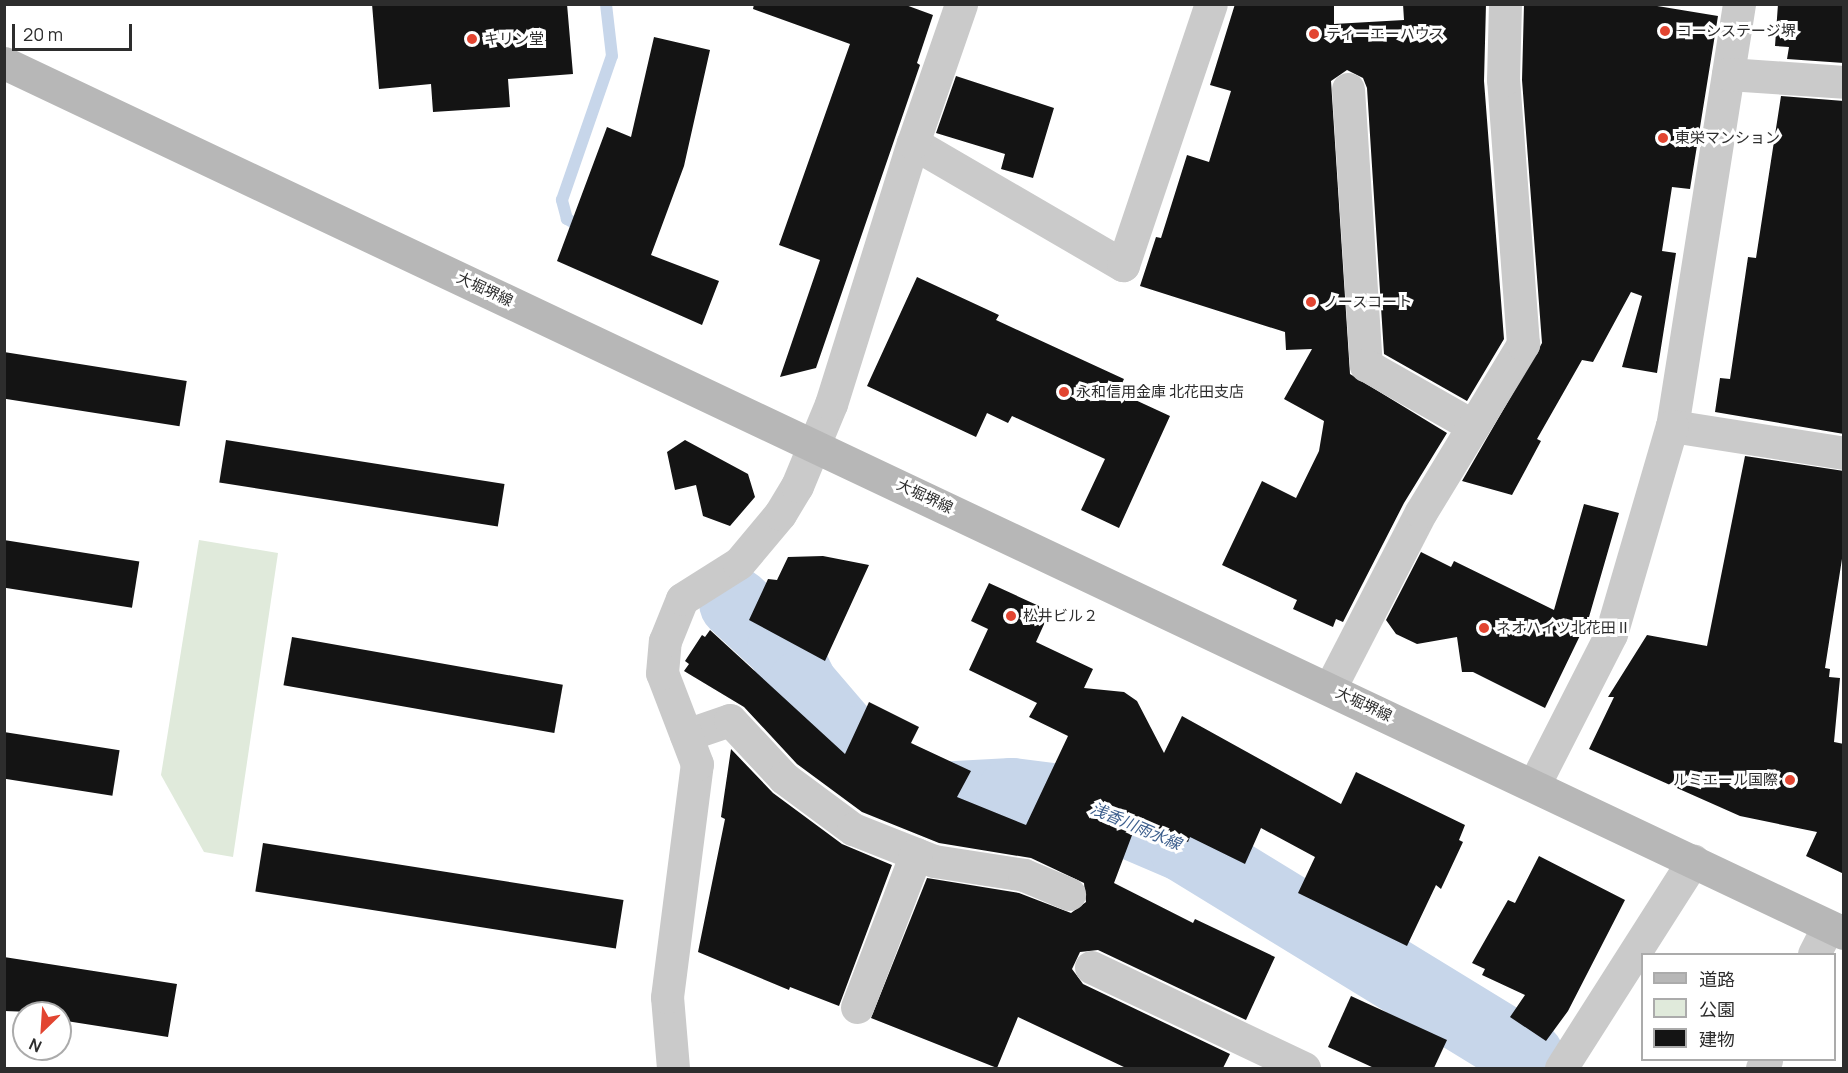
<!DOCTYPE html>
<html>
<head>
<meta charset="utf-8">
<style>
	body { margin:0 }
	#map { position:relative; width:1848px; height:1073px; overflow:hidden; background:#fff; font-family:Manrope,"Noto Sans JP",sans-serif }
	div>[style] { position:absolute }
	.green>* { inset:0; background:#e0eadb }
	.stream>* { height:12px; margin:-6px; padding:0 6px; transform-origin:6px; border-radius:6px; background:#c7d6ea }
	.river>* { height:72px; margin:-36px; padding:0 36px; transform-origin:36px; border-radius:36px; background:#c7d6ea }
	.building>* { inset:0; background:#141414; transform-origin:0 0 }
	.minor>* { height:33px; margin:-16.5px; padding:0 16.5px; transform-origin:16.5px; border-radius:16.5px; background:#cacaca }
	.secondary>* { height:33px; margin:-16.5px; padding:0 16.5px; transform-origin:16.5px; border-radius:16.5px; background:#b7b7b7 }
	.dots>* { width:16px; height:16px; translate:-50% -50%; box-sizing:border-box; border:3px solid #fff; border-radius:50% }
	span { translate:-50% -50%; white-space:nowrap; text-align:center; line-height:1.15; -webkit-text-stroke:6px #fff; paint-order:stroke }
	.poi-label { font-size:15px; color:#2d2d2d }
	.left { translate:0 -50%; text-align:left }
	.right { translate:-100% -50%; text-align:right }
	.street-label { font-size:15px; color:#2d2d2d }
	.water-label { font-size:16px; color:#3d5f8d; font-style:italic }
	.frame { position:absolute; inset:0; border:6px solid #2d2d2d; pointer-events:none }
	.legend { position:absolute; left:1641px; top:953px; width:195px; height:108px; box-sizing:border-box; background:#fff; border:2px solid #ababab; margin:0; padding:8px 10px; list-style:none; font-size:18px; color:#2d2d2d }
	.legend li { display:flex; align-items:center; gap:12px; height:30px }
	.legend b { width:30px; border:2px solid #ababab }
	.north { position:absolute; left:12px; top:1001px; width:60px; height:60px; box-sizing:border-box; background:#fff; border:2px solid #ababab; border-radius:50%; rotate:205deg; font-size:16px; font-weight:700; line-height:24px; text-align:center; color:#2d2d2d }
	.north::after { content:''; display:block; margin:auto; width:21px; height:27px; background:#e24531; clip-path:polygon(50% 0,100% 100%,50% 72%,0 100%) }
	.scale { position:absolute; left:12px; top:24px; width:120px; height:27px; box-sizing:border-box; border:3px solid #2d2d2d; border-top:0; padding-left:8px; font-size:18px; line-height:21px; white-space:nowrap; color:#2d2d2d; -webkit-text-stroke:4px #fff; paint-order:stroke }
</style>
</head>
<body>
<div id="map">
	<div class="green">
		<div style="clip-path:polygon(199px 540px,278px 553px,233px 857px,204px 852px,161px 775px)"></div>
	</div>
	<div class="stream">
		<div style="left:585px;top:229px;width:21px;rotate:-151deg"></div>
		<div style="left:567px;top:219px;width:20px;rotate:-105deg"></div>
		<div style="left:562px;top:200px;width:152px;rotate:-70.9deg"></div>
		<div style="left:612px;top:56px;width:52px;rotate:-96.6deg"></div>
	</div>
	<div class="river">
		<div style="left:735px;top:603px;width:65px;rotate:42.5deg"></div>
		<div style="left:783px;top:647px;width:43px;rotate:64deg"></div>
		<div style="left:802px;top:686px;width:74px;rotate:49.4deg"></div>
		<div style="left:850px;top:742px;width:53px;rotate:41.2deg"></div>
		<div style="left:890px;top:777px;width:52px;rotate:23.6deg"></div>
		<div style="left:938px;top:798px;width:74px;rotate:-3.1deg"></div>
		<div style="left:1012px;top:794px;width:72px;rotate:7.2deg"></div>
		<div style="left:1083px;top:803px;width:110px;rotate:23.1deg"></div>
		<div style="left:1184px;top:846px;width:404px;rotate:31.5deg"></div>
	</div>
	<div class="building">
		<div style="clip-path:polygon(372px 4px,567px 4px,573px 74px,508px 79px,510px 107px,433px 112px,431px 84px,379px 89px)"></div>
		<div style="clip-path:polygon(754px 4px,903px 4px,933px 15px,917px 63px,920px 65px,816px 368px,780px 377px,820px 260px,779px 245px,850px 44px,753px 9px)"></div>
		<div style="clip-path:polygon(1235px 4px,1334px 4px,1334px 24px,1404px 20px,1403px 4px,1486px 4px,1484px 81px,1504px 339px,1467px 401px,1384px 354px,1367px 88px,1363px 78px,1347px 70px,1331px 81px,1350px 374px,1447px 433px,1404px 503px,1343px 622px,1336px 619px,1333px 627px,1293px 609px,1297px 600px,1222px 565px,1262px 481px,1296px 498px,1319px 451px,1324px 421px,1284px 399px,1312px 349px,1286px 350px,1285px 332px,1140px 286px,1156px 237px,1161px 238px,1187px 155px,1209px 162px,1231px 91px,1210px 85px)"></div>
		<div style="clip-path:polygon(1524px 4px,1645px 4px,1718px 16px,1690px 189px,1672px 187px,1662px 251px,1676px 253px,1657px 373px,1622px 367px,1642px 296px,1631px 292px,1593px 362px,1582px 360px,1537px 439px,1541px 441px,1512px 495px,1462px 481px,1542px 343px,1522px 80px)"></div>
		<div style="clip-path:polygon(1778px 4px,1844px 4px,1844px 63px,1787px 59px,1789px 47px,1775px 46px)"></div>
		<div style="clip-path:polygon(654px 37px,710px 50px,684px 166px,651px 255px,719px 281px,702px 325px,557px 261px,607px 127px,631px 137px)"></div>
		<div style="clip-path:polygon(956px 76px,1054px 108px,1033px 178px,1001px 169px,1005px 154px,936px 133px)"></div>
		<div style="clip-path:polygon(1781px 96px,1844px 101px,1844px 434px,1715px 412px,1720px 378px,1730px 379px,1748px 257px,1756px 258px)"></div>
		<div style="clip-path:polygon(917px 277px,999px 315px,996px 320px,1124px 379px,1118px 392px,1170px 416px,1119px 528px,1081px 510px,1105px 459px,1012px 416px,1008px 423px,987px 413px,976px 437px,867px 386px)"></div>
		<div style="left:4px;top:352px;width:185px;height:46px;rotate:9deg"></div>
		<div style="left:226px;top:440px;width:282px;height:43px;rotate:9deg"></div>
		<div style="clip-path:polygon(685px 440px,748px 474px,755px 497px,730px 526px,703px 516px,696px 485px,675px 490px,667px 452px)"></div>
		<div style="clip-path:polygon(1745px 456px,1844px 471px,1844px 546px,1825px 668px,1830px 669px,1829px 677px,1840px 678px,1834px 742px,1844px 744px,1844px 874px,1806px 856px,1817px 832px,1740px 816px,1589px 749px,1614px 697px,1608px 697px,1647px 635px,1707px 646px)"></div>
		<div style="clip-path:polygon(1584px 504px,1619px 513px,1589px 617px,1545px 708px,1473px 672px,1462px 672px,1457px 637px,1417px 644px,1396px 634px,1386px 620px,1421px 552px,1451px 567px,1454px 561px,1554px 610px)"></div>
		<div style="left:4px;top:540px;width:137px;height:47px;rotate:9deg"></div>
		<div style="clip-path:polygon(823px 556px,869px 565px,825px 661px,749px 620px,768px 579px,777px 580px,788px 557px)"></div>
		<div style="clip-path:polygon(989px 583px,1050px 611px,1036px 642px,1093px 669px,1084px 688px,1124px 692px,1137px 701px,1164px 753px,1182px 716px,1341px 804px,1356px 772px,1465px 825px,1459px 840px,1463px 842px,1441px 889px,1436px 885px,1407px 946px,1298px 893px,1315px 857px,1261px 828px,1245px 864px,1190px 837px,1188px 842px,1137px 822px,1114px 883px,1193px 923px,1195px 919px,1275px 957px,1246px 1020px,1098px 950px,1080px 952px,1072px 969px,1083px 984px,1230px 1054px,1223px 1068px,1126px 1068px,1018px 1017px,997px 1068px,871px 1018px,927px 878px,1019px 893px,1071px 913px,1086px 902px,1084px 883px,1031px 858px,939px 843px,862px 812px,797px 764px,744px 707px,684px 671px,689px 664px,685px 661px,702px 635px,705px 637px,710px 630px,845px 754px,869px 702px,919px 727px,911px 743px,971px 771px,957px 797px,1026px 825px,1068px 736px,1029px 717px,1037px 703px,969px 670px,988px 629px,971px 621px)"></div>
		<div style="left:292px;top:637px;width:275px;height:49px;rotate:10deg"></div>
		<div style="left:4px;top:732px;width:117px;height:46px;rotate:9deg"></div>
		<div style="clip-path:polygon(731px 749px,773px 793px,842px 844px,892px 865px,839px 1006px,790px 987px,789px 990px,698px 952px,725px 819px,721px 817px)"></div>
		<div style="left:263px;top:843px;width:365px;height:49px;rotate:9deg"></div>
		<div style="clip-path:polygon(1539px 856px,1625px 900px,1568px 1011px,1546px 1041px,1510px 1017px,1525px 995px,1482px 975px,1485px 969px,1472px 963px,1508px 900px,1515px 903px)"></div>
		<div style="clip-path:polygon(4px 957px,177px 984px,168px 1037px,60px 1020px,60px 1013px,4px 1011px)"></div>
		<div style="clip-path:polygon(1351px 996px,1447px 1040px,1434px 1068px,1374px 1068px,1328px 1047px)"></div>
	</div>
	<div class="minor">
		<div style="left:1739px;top:4px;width:427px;rotate:99deg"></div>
		<div style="left:1672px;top:426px;width:174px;rotate:8.9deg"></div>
		<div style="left:1728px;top:74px;width:116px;rotate:3.9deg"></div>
		<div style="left:1348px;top:89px;width:277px;rotate:86.3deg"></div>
		<div style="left:1366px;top:365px;width:123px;rotate:29.7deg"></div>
		<div style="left:913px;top:143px;width:243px;rotate:30.2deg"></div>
		<div style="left:1123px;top:265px;width:275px;rotate:-71.4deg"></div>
		<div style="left:1330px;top:688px;width:198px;rotate:-62.7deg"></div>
		<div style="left:1421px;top:512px;width:197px;rotate:-58.7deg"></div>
		<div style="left:1523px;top:344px;width:265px;rotate:-94.3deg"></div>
		<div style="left:1503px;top:80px;width:76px;rotate:-88.5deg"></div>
		<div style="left:686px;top:735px;width:46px;rotate:-18.8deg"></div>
		<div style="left:730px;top:720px;width:79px;rotate:47deg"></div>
		<div style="left:784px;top:778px;width:86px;rotate:36.5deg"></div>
		<div style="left:853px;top:829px;width:87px;rotate:21.6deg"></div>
		<div style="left:934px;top:861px;width:91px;rotate:8.8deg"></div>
		<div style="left:1024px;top:875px;width:49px;rotate:22.9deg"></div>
		<div style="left:1534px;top:785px;width:169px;rotate:-63deg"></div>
		<div style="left:1611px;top:634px;width:217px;rotate:-73.7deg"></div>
		<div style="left:1814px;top:954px;width:31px;rotate:-63deg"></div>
		<div style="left:1091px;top:967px;width:236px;rotate:25.4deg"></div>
		<div style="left:857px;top:1007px;width:164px;rotate:-68.9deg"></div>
		<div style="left:673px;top:1068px;width:71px;rotate:-94.8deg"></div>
		<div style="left:667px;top:997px;width:235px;rotate:-82.7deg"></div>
		<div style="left:697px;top:764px;width:97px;rotate:-111deg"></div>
		<div style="left:662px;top:673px;width:32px;rotate:-85deg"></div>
		<div style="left:665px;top:641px;width:45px;rotate:-68deg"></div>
		<div style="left:682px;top:599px;width:67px;rotate:-32.3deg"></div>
		<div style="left:739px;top:563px;width:64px;rotate:-50.1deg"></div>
		<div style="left:780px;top:514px;width:33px;rotate:-59deg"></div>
		<div style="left:797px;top:486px;width:89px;rotate:-67.5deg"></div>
		<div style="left:831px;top:404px;width:274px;rotate:-72.6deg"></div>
		<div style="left:913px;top:143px;width:147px;rotate:-70.9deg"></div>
		<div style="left:1561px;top:1068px;width:246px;rotate:-57.5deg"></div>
		<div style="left:1762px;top:1068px;width:9px;rotate:-63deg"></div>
	</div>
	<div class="secondary">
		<div style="left:4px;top:63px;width:2035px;rotate:25.31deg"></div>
	</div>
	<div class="dots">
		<div style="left:1665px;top:31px;background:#e24531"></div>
		<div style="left:1314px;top:34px;background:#e24531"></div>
		<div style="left:472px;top:39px;background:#e24531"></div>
		<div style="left:1663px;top:138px;background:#e24531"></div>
		<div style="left:1311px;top:302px;background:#e24531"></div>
		<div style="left:1064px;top:392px;background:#e24531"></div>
		<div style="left:1011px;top:616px;background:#e24531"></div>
		<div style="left:1484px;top:628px;background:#e24531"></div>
		<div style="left:1790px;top:780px;background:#e24531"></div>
	</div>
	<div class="poi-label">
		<span class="left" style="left:1677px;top:31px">コーンステージ堺</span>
		<span class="left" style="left:1326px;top:34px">ティーエーハウス</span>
		<span class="left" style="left:484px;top:39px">キリン堂</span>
		<span class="left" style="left:1675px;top:138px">東栄マンション</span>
		<span class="left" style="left:1323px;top:302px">ノースコート</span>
		<span class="left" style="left:1076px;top:392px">永和信用金庫 北花田支店</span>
		<span class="left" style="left:1023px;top:616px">松井ビル２</span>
		<span class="left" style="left:1496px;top:628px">ネオハイツ北花田Ⅱ</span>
		<span class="right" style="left:1778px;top:780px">ルミエール国際</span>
	</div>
	<div class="street-label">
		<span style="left:485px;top:289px;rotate:25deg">大堀堺線</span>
		<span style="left:925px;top:496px;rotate:25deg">大堀堺線</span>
		<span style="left:1364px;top:704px;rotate:25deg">大堀堺線</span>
	</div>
	<div class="water-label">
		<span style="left:1136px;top:826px;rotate:23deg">浅香川雨水線</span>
	</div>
	<div class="frame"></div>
	<ul class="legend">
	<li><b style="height:8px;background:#b7b7b7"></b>道路</li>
	<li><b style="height:16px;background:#e0eadb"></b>公園</li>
	<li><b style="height:16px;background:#141414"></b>建物</li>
	</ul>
	<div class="north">N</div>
	<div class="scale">20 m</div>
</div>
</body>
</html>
